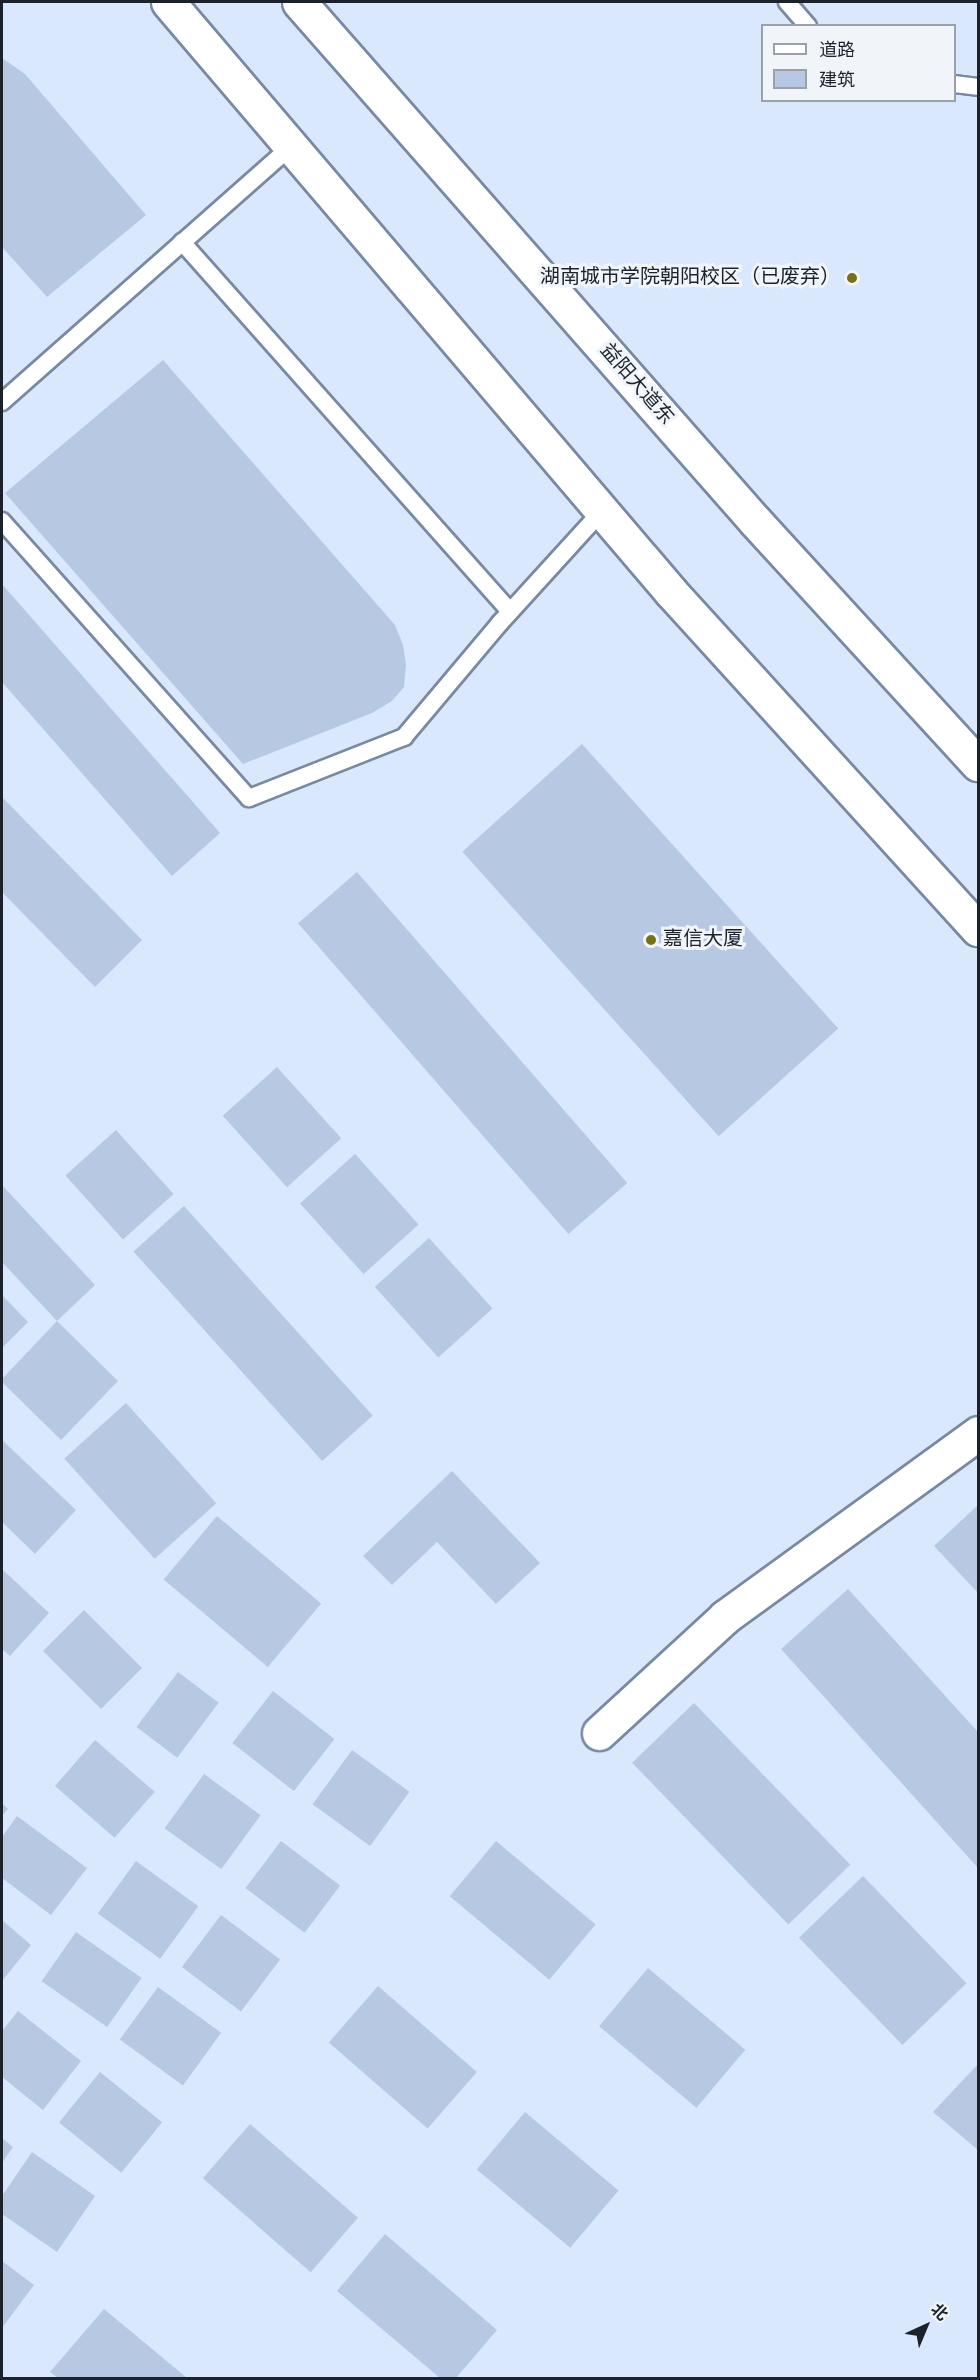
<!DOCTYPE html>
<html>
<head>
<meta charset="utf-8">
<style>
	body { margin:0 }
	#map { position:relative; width:980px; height:2380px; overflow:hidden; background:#dae8fe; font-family:Overpass,"Noto Sans SC",sans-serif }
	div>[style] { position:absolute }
	.building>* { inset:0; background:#b7c8e3; transform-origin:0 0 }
	.roads { filter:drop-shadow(2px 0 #7989a2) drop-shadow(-2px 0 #7989a2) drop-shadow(0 2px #7989a2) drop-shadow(0 -2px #7989a2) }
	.lane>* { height:16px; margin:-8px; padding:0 8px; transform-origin:8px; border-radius:8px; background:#fff }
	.street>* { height:33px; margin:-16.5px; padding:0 16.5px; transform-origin:16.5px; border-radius:16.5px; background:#fff }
	.primary>* { height:33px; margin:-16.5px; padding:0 16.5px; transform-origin:16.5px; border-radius:16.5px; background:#fff }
	.dots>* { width:16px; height:16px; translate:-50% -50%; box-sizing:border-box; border:3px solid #f1f5fa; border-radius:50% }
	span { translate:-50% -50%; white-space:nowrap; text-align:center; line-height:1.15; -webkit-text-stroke:6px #f1f5fa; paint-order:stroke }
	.poi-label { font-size:20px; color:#1b222c }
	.right { translate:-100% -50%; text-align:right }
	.left { translate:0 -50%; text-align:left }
	.street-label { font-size:20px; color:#1b222c }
	.frame { position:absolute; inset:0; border:3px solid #1b222c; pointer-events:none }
	.legend { position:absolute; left:761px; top:24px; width:195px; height:78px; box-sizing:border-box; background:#f1f5fa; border:2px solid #9ba1a8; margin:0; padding:8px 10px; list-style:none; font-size:18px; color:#1b222c }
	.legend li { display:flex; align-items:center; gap:12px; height:30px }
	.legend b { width:30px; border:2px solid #9ba1a8 }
	.north { position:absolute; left:896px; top:2296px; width:60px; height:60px; -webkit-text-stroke:4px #f1f5fa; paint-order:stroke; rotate:44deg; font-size:16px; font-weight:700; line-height:24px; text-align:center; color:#1b222c }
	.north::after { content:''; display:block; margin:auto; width:21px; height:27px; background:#1b222c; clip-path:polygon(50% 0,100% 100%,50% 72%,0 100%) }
</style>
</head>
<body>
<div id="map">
	<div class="building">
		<div style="clip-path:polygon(2px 58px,25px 74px,146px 215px,47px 297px,2px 247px)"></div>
		<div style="clip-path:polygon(163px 360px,395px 625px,403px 645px,406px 664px,404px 687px,392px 701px,372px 713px,243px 764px,5px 493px)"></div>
		<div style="clip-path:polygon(2px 584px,220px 833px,172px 876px,2px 682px)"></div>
		<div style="left:582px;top:744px;width:383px;height:161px;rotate:48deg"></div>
		<div style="clip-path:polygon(2px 797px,142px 940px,95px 987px,2px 892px)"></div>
		<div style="left:357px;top:872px;width:412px;height:78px;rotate:49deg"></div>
		<div style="left:277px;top:1067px;width:96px;height:73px;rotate:48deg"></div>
		<div style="left:116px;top:1130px;width:86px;height:68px;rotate:48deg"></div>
		<div style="left:355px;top:1154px;width:95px;height:74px;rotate:48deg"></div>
		<div style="clip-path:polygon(2px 1185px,95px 1285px,57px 1321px,2px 1262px)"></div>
		<div style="left:184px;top:1206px;width:282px;height:68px;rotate:48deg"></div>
		<div style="left:429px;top:1238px;width:95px;height:73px;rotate:48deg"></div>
		<div style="clip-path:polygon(2px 1295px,28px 1322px,2px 1348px)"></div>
		<div style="clip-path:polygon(57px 1321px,118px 1381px,61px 1440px,2px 1382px,2px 1379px)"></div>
		<div style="left:126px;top:1403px;width:135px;height:83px;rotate:48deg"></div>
		<div style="clip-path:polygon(2px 1440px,76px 1510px,35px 1554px,2px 1522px)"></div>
		<div style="clip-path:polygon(452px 1471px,540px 1563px,496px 1604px,437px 1542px,392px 1585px,363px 1556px)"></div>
		<div style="clip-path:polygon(978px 1505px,978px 1593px,934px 1546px)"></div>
		<div style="left:217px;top:1516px;width:136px;height:83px;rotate:40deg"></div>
		<div style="clip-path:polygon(2px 1569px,49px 1613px,10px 1656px,2px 1649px)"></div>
		<div style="clip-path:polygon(848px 1589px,978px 1732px,978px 1868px,781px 1649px)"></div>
		<div style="left:84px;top:1610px;width:82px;height:58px;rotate:45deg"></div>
		<div style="left:178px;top:1672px;width:51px;height:69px;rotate:37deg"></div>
		<div style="left:273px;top:1691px;width:78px;height:66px;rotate:38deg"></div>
		<div style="left:694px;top:1703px;width:225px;height:86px;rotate:46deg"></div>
		<div style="left:95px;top:1740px;width:79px;height:61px;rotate:41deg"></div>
		<div style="left:352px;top:1750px;width:71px;height:67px;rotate:36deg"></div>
		<div style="left:204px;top:1774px;width:70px;height:67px;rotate:36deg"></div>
		<div style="clip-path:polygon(2px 1803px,8px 1809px,2px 1816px)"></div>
		<div style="clip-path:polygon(17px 1816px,87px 1868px,51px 1915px,2px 1878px,2px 1837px)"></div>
		<div style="left:281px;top:1841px;width:74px;height:59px;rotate:37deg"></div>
		<div style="left:496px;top:1841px;width:130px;height:72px;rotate:40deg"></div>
		<div style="left:136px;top:1861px;width:77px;height:65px;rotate:36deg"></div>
		<div style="left:863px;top:1876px;width:149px;height:89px;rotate:46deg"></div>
		<div style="left:221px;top:1915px;width:74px;height:65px;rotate:37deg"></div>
		<div style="clip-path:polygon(2px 1920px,31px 1945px,2px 1981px)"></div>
		<div style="left:76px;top:1932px;width:80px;height:60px;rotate:35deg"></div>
		<div style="left:648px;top:1968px;width:127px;height:76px;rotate:40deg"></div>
		<div style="left:378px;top:1986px;width:131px;height:75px;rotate:41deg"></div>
		<div style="left:158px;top:1987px;width:78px;height:65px;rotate:36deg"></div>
		<div style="clip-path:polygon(18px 2011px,81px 2061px,43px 2110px,2px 2077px,2px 2031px)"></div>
		<div style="clip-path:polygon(978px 2064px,978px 2150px,933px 2112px)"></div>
		<div style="left:100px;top:2072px;width:80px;height:65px;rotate:39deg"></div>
		<div style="left:525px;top:2112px;width:122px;height:75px;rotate:40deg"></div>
		<div style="left:250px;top:2124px;width:143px;height:72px;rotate:41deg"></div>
		<div style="clip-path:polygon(2px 2138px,13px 2147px,2px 2163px)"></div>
		<div style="clip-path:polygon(32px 2152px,95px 2196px,57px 2252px,2px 2214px,2px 2196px)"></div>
		<div style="clip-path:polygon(385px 2234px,497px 2330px,456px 2378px,440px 2378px,337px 2291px)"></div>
		<div style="clip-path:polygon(2px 2261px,34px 2285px,2px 2328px)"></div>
		<div style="clip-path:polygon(104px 2309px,187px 2378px,58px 2378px,50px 2372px)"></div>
	</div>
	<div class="roads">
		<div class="lane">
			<div style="left:787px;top:2px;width:32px;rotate:49deg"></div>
			<div style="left:954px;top:84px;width:24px;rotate:7deg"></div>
			<div style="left:182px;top:242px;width:494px;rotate:48.4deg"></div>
			<div style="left:2px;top:402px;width:386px;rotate:-41.5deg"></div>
			<div style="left:2px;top:521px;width:371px;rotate:48.3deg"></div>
			<div style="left:249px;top:798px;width:167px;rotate:-21.5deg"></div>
			<div style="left:404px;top:737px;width:148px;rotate:-49.9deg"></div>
			<div style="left:499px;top:624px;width:153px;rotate:-47.7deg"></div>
		</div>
		<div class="street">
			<div style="left:599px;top:1733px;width:171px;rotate:-42.6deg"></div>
			<div style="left:725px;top:1617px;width:313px;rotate:-36deg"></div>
		</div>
		<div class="primary">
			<div style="left:168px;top:2px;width:775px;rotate:49.55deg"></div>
			<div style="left:671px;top:592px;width:456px;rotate:47.7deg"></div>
			<div style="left:299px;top:2px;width:691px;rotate:48.7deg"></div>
			<div style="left:755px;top:521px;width:330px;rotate:47.5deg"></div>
		</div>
	</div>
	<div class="dots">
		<div style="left:852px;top:278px;background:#787113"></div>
		<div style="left:651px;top:940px;background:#787113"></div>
	</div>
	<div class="poi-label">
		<span class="right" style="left:840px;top:278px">湖南城市学院朝阳校区（已废弃）</span>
		<span class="left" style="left:663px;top:940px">嘉信大厦</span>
	</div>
	<div class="street-label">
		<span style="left:636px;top:385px;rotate:49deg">益阳大道东</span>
	</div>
	<div class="frame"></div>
	<ul class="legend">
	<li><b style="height:8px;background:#fff"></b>道路</li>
	<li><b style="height:16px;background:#b7c8e3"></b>建筑</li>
	</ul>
	<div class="north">北</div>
</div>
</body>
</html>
